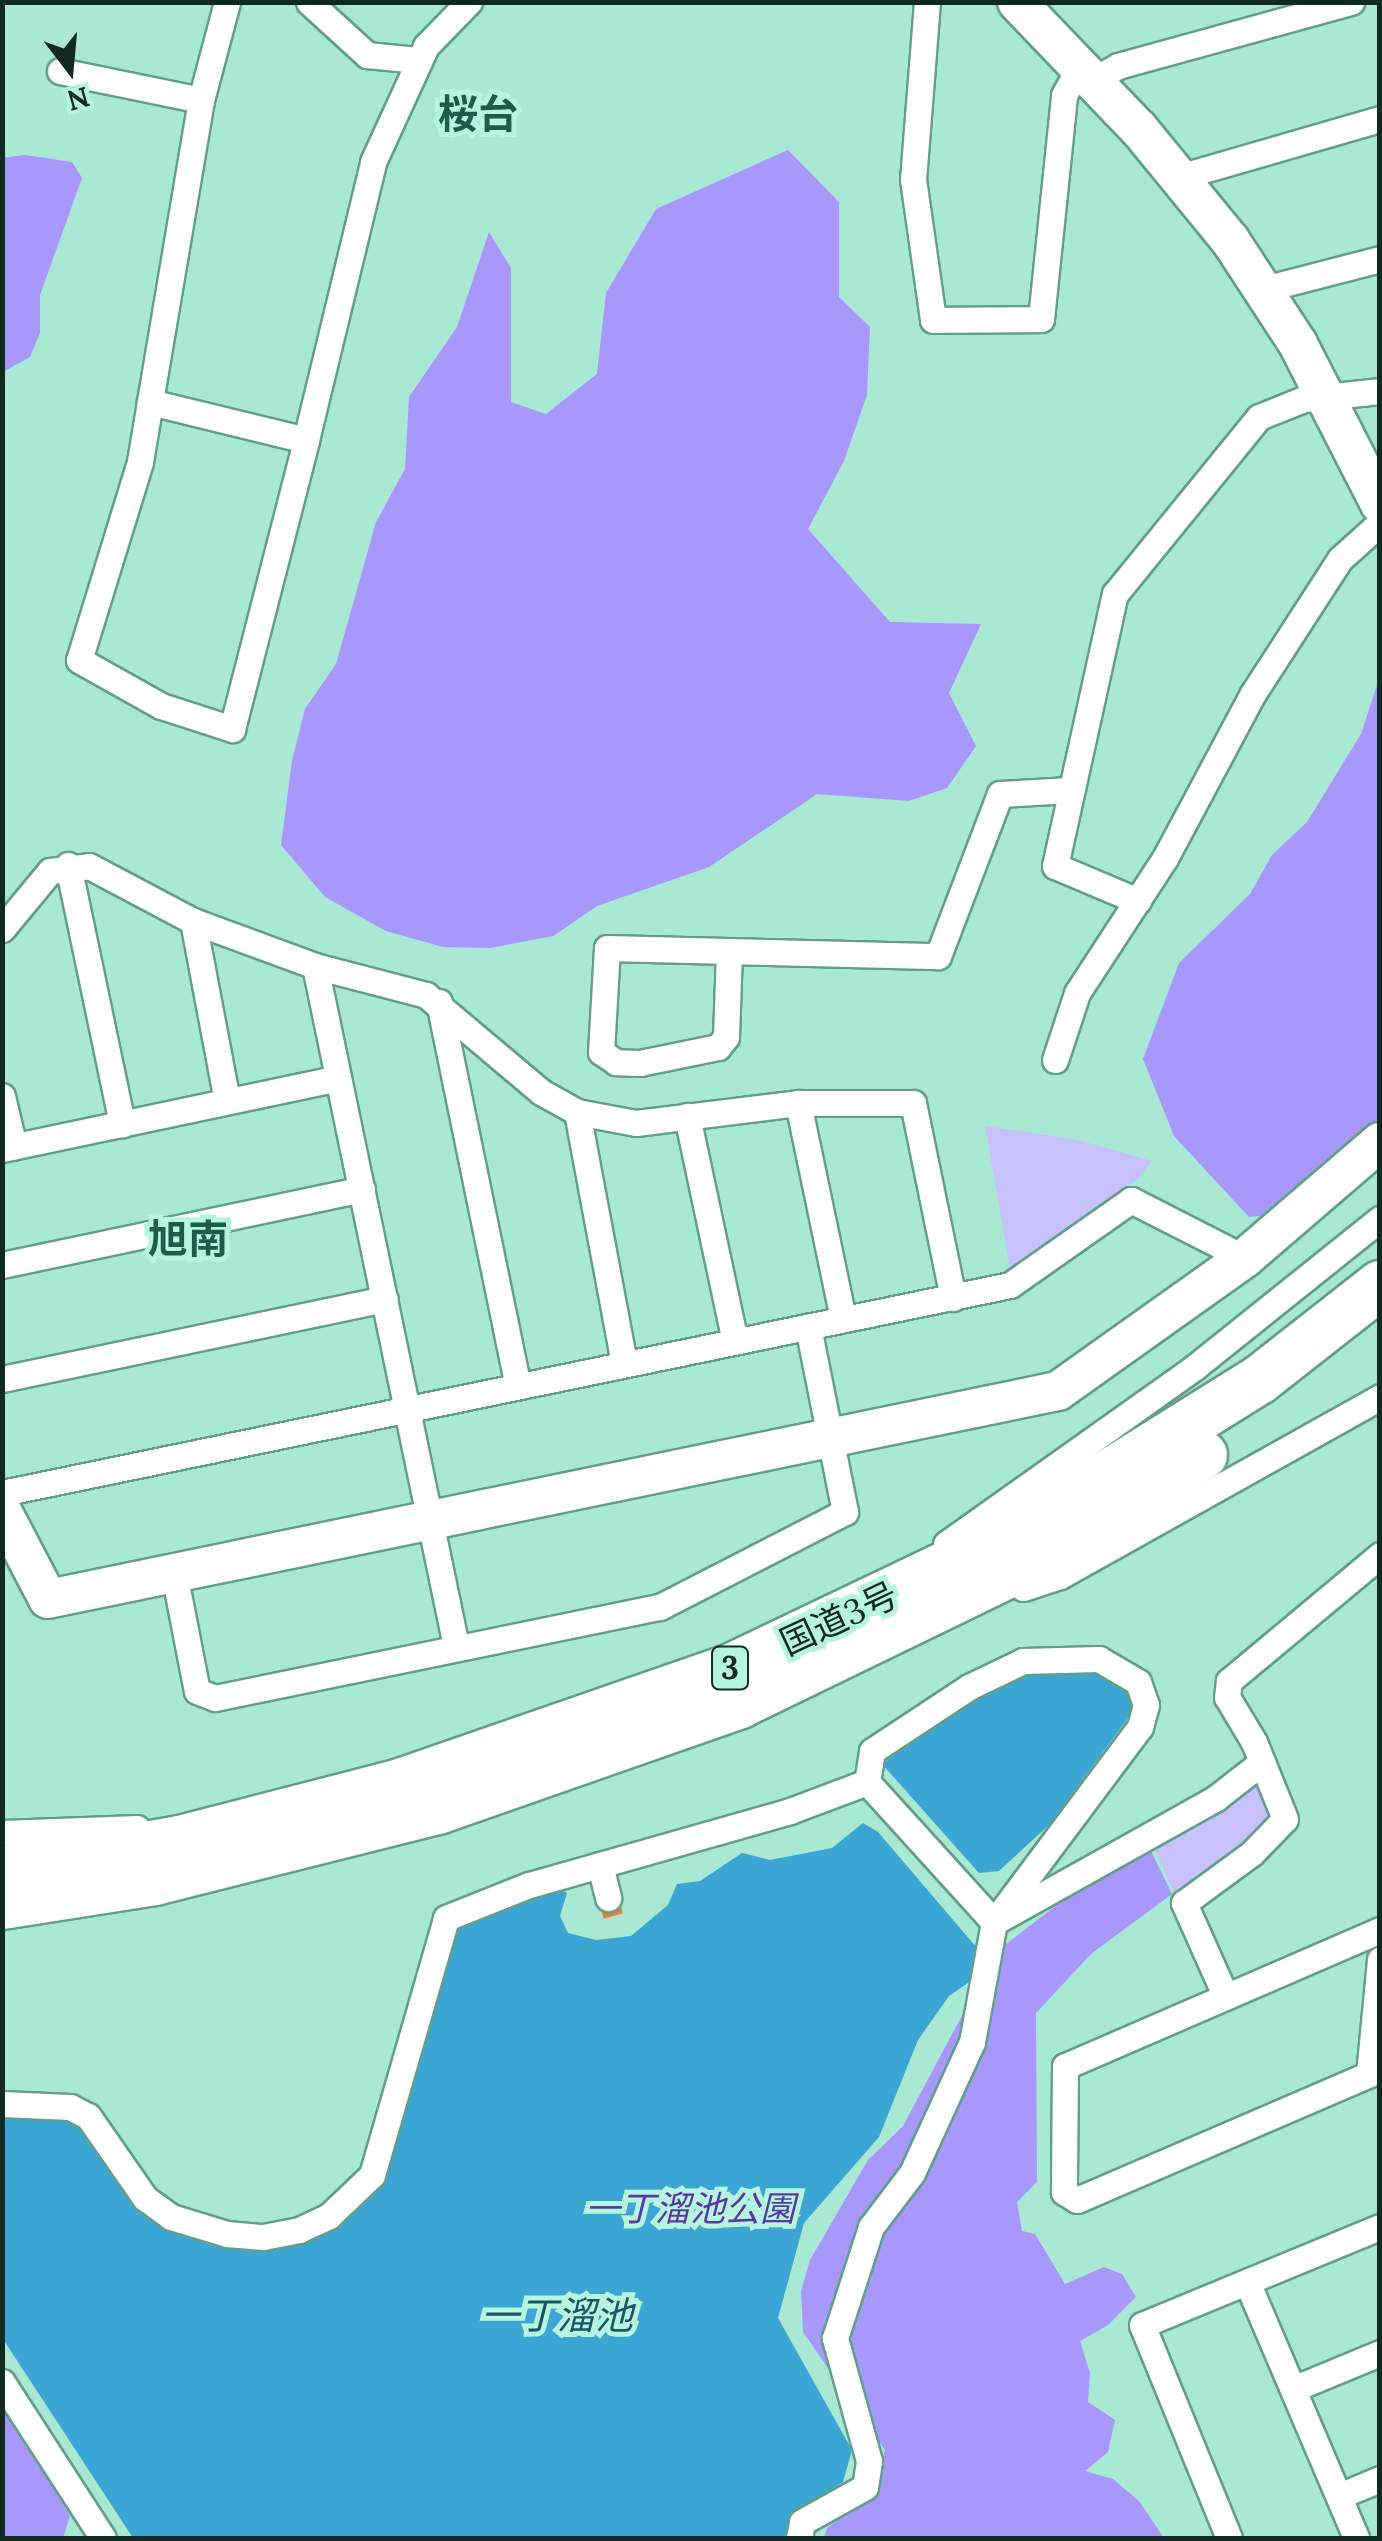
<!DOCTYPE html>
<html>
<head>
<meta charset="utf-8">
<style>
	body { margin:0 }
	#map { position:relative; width:1382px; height:2541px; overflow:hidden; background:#a9e8d2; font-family:Lora,"Noto Sans JP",serif }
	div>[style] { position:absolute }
	.green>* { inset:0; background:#c7c0fb }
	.forest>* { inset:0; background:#a897fc }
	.water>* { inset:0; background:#3ba6d3 }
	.building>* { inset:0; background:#e48042; transform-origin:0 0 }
	.roads { filter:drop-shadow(2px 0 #629f8a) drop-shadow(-2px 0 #629f8a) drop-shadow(0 2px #629f8a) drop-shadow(0 -2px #629f8a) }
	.street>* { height:25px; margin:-12.5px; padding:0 12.5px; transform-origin:12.5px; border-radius:12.5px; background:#fff }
	.secondary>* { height:38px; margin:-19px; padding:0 19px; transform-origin:19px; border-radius:19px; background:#fff }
	.highway>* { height:48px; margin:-24px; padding:0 24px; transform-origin:24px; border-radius:24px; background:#fff }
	span { translate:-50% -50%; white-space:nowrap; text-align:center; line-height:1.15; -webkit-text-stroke:10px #b6f6df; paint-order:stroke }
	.shield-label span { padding:2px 8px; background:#b6f6df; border:2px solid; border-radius:8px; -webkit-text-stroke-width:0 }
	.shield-label { font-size:32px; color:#102a22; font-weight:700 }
	.street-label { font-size:35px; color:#102a22 }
	.park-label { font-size:35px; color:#5737aa; font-style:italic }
	.water-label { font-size:38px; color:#1b536b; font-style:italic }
	.quarter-label { font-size:40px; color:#1d5c4a; font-weight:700 }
	.frame { position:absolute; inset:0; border:5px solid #102a22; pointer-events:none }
	.north { position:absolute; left:20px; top:20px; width:100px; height:100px; -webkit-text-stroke:8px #b6f6df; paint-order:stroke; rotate:164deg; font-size:28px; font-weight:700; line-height:40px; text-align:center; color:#102a22 }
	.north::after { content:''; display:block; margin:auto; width:35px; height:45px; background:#102a22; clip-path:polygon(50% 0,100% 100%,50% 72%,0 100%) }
</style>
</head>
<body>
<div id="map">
	<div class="green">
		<div style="clip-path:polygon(985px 1126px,1078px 1140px,1152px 1161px,1139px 1178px,1011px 1273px)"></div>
		<div style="clip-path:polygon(1261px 1772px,1280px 1819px,1175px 1894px,1151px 1841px)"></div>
	</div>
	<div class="forest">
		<div style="clip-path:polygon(788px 150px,839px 202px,839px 297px,870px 327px,867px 395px,844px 461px,808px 529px,890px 622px,981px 624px,949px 693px,976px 746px,947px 788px,909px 801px,817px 794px,709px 867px,597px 906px,553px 936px,490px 948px,443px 947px,386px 931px,325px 897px,281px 845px,292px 761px,305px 709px,336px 664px,376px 522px,405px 469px,409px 397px,457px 327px,489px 232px,511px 268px,511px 402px,546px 414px,597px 374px,606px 293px,656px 209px)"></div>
		<div style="clip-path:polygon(25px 155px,72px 162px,82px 178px,40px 295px,40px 333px,30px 357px,3px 372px,3px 158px)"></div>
		<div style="clip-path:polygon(1379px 679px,1379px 1122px,1280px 1214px,1249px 1217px,1174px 1136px,1143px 1059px,1179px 963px,1250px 894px,1272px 855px,1307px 822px,1361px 734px)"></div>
		<div style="clip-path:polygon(1151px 1851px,1172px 1894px,1091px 1954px,1036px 2013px,1037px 2182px,1017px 2202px,1022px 2231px,1035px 2234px,1065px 2284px,1104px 2267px,1122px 2274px,1136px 2297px,1108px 2325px,1080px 2341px,1090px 2373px,1088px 2402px,1115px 2420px,1108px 2452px,1085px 2471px,1113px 2479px,1139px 2501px,1164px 2538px,824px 2538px,827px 2528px,873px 2495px,885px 2450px,803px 2332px,801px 2291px,810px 2260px,868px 2160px,903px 2126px,996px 1952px,1079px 1888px)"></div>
		<div style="clip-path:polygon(2px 2403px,70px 2516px,63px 2538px,3px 2538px)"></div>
	</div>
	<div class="water">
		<div style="clip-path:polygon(1028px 1671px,1103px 1671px,1129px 1689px,1133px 1711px,1049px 1825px,999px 1871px,979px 1873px,882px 1764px,991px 1684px)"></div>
		<div style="clip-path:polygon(863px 1823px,878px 1832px,983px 1955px,981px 1974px,949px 1996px,918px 2040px,879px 2137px,804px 2223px,778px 2318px,852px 2450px,843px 2482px,800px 2509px,793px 2538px,133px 2538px,3px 2339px,2px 2112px,66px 2115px,87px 2127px,134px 2209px,174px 2233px,217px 2247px,300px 2243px,328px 2232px,367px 2202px,391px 2162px,455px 1929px,557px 1887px,567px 1893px,560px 1916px,568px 1933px,596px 1940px,631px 1936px,668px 1905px,677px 1884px,700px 1881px,742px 1853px,770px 1860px,832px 1848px)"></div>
	</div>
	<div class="building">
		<div style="left:618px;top:1896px;width:18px;height:20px;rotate:74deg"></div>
	</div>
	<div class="roads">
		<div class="street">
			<div style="left:309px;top:2px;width:79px;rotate:42.4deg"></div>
			<div style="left:367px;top:55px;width:51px;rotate:5.6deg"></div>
			<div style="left:927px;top:2px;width:178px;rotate:94.5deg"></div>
			<div style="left:913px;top:179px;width:142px;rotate:81.9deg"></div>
			<div style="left:933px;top:320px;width:108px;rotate:-0.5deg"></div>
			<div style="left:1041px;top:319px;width:225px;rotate:-84.1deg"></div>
			<div style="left:1064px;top:95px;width:33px;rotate:-61deg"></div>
			<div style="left:60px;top:71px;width:144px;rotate:11.6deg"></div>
			<div style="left:201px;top:100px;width:306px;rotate:99.6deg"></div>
			<div style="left:1093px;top:80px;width:29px;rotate:-29deg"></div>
			<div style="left:1118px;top:66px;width:242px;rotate:-15.4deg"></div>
			<div style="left:201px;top:100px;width:101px;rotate:-75.1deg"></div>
			<div style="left:1179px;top:177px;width:209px;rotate:-16.1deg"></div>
			<div style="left:1264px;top:289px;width:120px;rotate:-14.5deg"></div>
			<div style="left:306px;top:440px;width:161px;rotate:-166.3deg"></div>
			<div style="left:150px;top:402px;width:61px;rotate:99.5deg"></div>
			<div style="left:140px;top:462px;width:207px;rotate:107.1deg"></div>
			<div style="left:79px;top:660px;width:94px;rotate:29.3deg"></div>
			<div style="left:161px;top:706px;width:75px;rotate:17.9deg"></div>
			<div style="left:232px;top:729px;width:298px;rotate:-75.6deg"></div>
			<div style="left:306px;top:440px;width:286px;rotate:-76.4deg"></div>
			<div style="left:373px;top:162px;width:128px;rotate:-65.4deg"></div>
			<div style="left:426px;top:46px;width:62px;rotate:-45.7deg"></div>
			<div style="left:68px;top:865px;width:265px;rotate:78.2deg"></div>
			<div style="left:1138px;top:901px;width:90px;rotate:-157.1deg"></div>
			<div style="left:1055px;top:866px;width:279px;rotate:-77.6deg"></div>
			<div style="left:1115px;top:594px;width:228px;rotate:-50.9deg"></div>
			<div style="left:1259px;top:417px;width:48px;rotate:-21.8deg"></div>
			<div style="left:1304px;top:399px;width:76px;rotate:-6deg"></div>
			<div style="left:193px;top:921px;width:183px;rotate:79.3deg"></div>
			<div style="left:2px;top:929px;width:75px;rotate:-50.4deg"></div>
			<div style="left:50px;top:871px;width:39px;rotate:-7deg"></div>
			<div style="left:89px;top:866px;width:118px;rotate:27.9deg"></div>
			<div style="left:193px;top:921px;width:130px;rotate:20.2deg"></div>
			<div style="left:315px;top:966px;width:115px;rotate:14.6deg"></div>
			<div style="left:426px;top:995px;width:150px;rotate:40.1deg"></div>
			<div style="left:541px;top:1092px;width:41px;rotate:29.1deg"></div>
			<div style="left:577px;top:1112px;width:60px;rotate:10.6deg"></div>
			<div style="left:636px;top:1123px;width:163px;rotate:-7deg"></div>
			<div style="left:798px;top:1103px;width:115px"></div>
			<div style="left:913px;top:1103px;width:199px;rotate:78.4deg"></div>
			<div style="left:729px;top:951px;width:86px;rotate:92deg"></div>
			<div style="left:726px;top:1037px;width:13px;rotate:129deg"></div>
			<div style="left:718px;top:1047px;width:80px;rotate:168.4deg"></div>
			<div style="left:640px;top:1063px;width:24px;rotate:-178deg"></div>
			<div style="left:616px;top:1062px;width:18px;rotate:-146deg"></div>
			<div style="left:601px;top:1052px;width:104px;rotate:-86.7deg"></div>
			<div style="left:607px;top:948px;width:122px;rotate:1.4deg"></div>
			<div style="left:729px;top:951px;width:209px;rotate:1.4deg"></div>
			<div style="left:938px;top:956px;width:173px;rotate:-69.1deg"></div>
			<div style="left:1000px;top:794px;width:70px;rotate:-3.3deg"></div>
			<div style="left:315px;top:966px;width:694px;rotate:78.29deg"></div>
			<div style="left:439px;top:1002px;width:392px;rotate:78.4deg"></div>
			<div style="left:1055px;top:1060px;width:71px;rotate:-71.8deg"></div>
			<div style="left:1077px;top:993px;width:161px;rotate:-56.9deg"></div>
			<div style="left:1165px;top:858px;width:185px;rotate:-61.9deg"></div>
			<div style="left:1252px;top:695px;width:162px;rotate:-57.1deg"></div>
			<div style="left:1340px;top:559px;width:54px;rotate:-42deg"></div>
			<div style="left:2px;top:1096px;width:52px;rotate:76.8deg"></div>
			<div style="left:798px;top:1103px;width:221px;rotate:78.2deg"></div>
			<div style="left:577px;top:1112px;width:256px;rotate:79.4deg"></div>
			<div style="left:687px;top:1116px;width:230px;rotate:78deg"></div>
			<div style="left:2px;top:1149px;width:343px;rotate:-11.9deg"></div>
			<div style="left:2px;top:1265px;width:368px;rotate:-11.9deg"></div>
			<div style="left:2px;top:1379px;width:391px;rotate:-11.8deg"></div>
			<div style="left:2px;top:1493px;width:1029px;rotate:-11.66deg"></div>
			<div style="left:1010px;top:1285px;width:148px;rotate:-35.1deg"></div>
			<div style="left:1131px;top:1200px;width:128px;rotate:27deg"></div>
			<div style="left:946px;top:1544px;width:305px;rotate:-35.4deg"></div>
			<div style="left:1195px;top:1367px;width:237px;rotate:-38.7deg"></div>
			<div style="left:174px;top:1573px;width:120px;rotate:79deg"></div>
			<div style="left:197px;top:1691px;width:19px;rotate:21deg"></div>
			<div style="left:215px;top:1698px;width:454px;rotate:-11.6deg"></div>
			<div style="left:660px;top:1607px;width:208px;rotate:-27.2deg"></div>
			<div style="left:845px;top:1512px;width:189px;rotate:-101.3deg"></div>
			<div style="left:1023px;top:1588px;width:39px;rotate:-18deg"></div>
			<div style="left:1060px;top:1576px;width:367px;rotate:-29.2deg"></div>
			<div style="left:2px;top:1833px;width:135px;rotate:-2.1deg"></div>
			<div style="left:600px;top:1865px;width:34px;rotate:76deg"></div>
			<div style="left:998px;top:1920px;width:250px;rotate:-29.2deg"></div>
			<div style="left:1216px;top:1798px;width:58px;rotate:-38deg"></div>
			<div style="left:1380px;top:1930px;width:343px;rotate:156.6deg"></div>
			<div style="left:1065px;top:2066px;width:126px;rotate:90.5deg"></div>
			<div style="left:1064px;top:2192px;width:15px;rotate:32deg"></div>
			<div style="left:1077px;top:2200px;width:318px;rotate:-23.3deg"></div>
			<div style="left:1369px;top:2074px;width:115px;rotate:-84.5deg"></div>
			<div style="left:1225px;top:1995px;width:101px;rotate:-114deg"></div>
			<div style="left:1184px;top:1903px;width:84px;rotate:-36.3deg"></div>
			<div style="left:1252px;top:1853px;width:47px;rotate:-45.9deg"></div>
			<div style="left:1285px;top:1819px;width:83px;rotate:-111.9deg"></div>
			<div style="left:1254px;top:1742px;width:52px;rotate:-121deg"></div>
			<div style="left:1227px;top:1697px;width:16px;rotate:-83deg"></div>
			<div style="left:1229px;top:1681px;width:197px;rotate:-39.8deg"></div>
			<div style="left:2px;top:2104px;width:68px;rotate:2.5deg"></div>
			<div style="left:70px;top:2107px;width:20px;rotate:27deg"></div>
			<div style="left:88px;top:2116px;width:100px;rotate:55.2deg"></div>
			<div style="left:145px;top:2198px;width:32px;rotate:36deg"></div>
			<div style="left:171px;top:2217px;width:59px;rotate:16.9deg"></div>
			<div style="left:227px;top:2234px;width:36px;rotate:5deg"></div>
			<div style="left:263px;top:2237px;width:37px;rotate:-11deg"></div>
			<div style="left:299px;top:2230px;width:33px;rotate:-25deg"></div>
			<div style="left:329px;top:2216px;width:59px;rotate:-43.6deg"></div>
			<div style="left:372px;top:2175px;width:267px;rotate:-73.9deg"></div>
			<div style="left:446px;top:1918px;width:89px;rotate:-21.7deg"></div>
			<div style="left:529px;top:1885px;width:271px;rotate:-15.8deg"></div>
			<div style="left:790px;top:1811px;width:82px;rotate:-20.6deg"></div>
			<div style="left:1247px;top:2282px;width:278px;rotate:66.9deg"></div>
			<div style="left:2px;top:2382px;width:186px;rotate:57.1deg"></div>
			<div style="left:1293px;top:2389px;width:94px;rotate:-22.5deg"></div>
			<div style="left:1339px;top:2496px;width:44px;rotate:-22.5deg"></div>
			<div style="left:799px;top:2538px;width:16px;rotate:-79deg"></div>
			<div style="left:802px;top:2522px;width:72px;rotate:-29.1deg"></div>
			<div style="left:865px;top:2487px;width:26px;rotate:-81deg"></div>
			<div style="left:869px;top:2461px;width:128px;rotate:-105.5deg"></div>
			<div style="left:835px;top:2338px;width:117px;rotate:-72deg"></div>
			<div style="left:871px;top:2227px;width:68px;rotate:-52.8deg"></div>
			<div style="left:912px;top:2173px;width:144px;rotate:-65.4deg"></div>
			<div style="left:972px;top:2042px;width:122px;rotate:-79.6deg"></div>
			<div style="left:994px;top:1922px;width:244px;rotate:-53.2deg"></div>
			<div style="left:1140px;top:1727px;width:23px;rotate:-75deg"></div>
			<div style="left:1146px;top:1705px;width:24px;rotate:-109deg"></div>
			<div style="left:1138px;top:1682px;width:45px;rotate:-149.5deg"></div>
			<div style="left:1099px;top:1659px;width:76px;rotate:178.5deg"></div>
			<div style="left:1023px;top:1661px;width:60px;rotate:154.3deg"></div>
			<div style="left:969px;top:1687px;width:116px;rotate:146.6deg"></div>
			<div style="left:872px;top:1751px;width:31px;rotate:99deg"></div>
			<div style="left:867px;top:1782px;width:189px;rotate:47.8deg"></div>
			<div style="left:1229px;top:2538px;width:230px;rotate:-112.2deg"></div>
			<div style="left:1142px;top:2325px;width:257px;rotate:-22.4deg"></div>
		</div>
		<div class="secondary">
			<div style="left:1017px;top:2px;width:176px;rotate:46.2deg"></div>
			<div style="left:1139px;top:129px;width:144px;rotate:50.7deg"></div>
			<div style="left:1230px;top:240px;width:124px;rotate:56.8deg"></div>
			<div style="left:1298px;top:344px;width:180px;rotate:62.9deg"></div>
			<div style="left:2px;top:1511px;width:99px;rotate:62.4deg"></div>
			<div style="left:48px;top:1599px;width:1031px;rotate:-11.64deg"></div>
			<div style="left:1058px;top:1391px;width:229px;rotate:-35.4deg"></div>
			<div style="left:1245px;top:1258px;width:178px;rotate:-40.7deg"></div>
		</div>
		<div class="highway">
			<div style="left:2px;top:1871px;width:181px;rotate:-9.9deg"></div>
			<div style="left:180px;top:1840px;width:227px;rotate:-14.5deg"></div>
			<div style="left:400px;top:1783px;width:348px;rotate:-19.1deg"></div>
			<div style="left:729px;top:1669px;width:316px;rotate:-25.5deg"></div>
			<div style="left:1014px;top:1533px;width:289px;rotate:-32deg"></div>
			<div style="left:1259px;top:1380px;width:154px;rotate:-38.1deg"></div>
			<div style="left:2px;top:1905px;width:155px;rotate:-8.9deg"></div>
			<div style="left:155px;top:1881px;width:292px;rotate:-14.1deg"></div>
			<div style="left:438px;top:1810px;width:320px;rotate:-19.3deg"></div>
			<div style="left:740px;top:1704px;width:331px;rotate:-25.9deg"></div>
			<div style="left:1038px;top:1559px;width:195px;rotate:-32.2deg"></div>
		</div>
	</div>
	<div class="shield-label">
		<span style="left:730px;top:1668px">3</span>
	</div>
	<div class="street-label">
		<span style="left:839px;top:1619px;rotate:-25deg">国道3号</span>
	</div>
	<div class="park-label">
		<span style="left:690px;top:2209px">一丁溜池公園</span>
	</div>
	<div class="water-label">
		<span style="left:557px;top:2316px">一丁溜池</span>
	</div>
	<div class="quarter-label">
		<span style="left:478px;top:114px">桜台</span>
		<span style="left:188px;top:1239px">旭南</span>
	</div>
	<div class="frame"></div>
	<div class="north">N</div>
</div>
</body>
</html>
